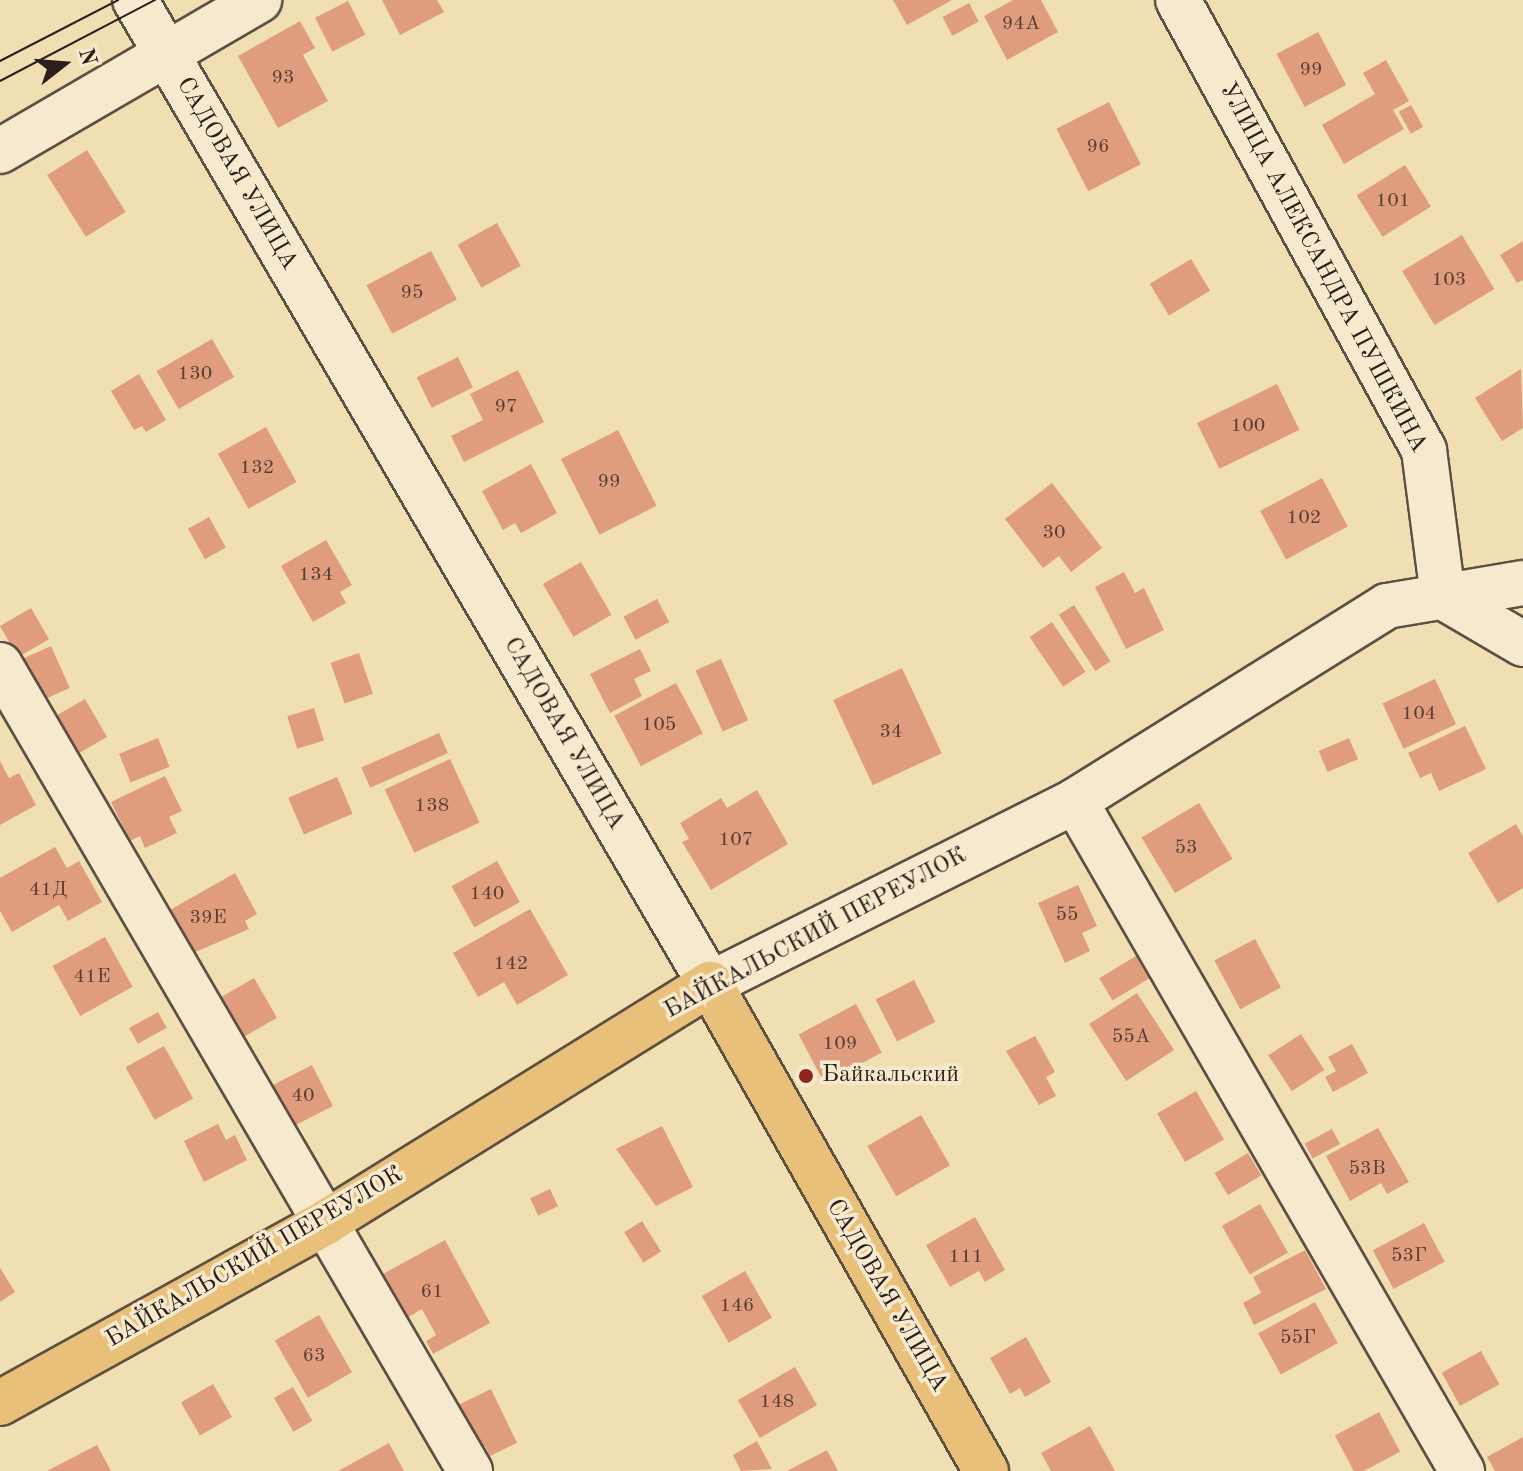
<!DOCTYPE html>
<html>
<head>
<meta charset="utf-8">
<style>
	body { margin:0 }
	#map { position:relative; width:1523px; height:1471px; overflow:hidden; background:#f1dfb4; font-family:"Old Standard TT",serif }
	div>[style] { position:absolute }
	.building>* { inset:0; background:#e09d7d; transform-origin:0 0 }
	.roads { filter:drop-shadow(2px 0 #5d4f41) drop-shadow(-2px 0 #5d4f41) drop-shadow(0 2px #5d4f41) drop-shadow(0 -2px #5d4f41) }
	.minor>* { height:44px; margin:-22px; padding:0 22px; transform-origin:22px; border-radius:22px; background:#f6eace }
	.major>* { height:44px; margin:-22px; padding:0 22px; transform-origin:22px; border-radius:22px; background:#e8c07a }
	.tram>* { height:2px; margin:-1px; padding:0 1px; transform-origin:1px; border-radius:1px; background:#2c1f1b }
	.dots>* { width:22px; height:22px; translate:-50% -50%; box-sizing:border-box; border:4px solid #f6eace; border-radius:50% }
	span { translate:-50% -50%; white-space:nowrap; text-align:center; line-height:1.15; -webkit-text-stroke:7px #f6eace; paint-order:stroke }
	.number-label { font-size:20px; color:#593e34 }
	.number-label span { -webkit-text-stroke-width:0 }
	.street-label { font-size:24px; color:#2c1f1b }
	.poi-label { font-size:24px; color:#2c1f1b }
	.left { translate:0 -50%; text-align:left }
	.north { position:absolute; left:24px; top:24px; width:80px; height:80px; -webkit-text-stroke:6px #f6eace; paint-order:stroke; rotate:73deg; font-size:22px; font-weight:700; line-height:32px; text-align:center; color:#2c1f1b }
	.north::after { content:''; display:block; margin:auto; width:28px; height:36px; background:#2c1f1b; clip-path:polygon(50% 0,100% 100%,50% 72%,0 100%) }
</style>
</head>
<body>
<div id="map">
	<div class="building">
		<div style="clip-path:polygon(382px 0,437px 0,444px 12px,400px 35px)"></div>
		<div style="clip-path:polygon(893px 0,952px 0,907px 25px)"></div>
		<div style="clip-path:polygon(1013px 0,1041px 0,1058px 32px,1007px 60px,984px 16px)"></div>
		<div style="left:348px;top:1px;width:38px;height:37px;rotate:63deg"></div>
		<div style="left:969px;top:3px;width:21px;height:30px;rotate:62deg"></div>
		<div style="clip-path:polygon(300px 21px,315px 48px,303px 55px,328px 101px,278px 128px,238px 56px)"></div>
		<div style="left:1318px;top:32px;width:60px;height:47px;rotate:62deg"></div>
		<div style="clip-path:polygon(1386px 60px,1409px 101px,1393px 110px,1404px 129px,1344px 164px,1322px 125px,1375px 94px,1363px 73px)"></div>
		<div style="left:1109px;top:102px;width:70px;height:59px;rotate:63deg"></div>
		<div style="left:1411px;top:105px;width:25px;height:14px;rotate:61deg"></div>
		<div style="left:87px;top:150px;width:73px;height:47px;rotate:58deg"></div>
		<div style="left:1405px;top:165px;width:49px;height:57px;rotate:58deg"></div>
		<div style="left:497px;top:223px;width:49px;height:45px;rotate:61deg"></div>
		<div style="left:1462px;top:235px;width:63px;height:70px;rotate:59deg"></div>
		<div style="clip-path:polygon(1523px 241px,1523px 280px,1517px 283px,1500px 255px)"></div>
		<div style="left:431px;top:251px;width:55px;height:73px;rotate:62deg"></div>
		<div style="left:1191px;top:259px;width:37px;height:48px;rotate:59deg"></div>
		<div style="left:212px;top:339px;width:44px;height:64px;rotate:60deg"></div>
		<div style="left:458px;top:357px;width:34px;height:46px;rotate:64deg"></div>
		<div style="clip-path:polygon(1521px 369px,1523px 428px,1502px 441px,1475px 398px)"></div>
		<div style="clip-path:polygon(518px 370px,544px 422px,464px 462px,451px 436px,483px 420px,470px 394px)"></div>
		<div style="clip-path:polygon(139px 374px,166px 420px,146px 432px,142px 426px,134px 430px,111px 391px)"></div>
		<div style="left:1277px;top:384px;width:51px;height:89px;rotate:64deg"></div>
		<div style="left:266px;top:427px;width:63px;height:55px;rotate:61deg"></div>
		<div style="left:618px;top:430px;width:85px;height:64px;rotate:63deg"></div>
		<div style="clip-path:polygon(531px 464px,557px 513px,521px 533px,515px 523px,503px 530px,482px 491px)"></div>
		<div style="left:1322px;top:478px;width:55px;height:70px;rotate:62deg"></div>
		<div style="clip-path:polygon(1052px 483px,1102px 548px,1071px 572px,1059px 556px,1043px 568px,1005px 519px)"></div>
		<div style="left:209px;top:517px;width:35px;height:24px;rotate:61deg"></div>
		<div style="clip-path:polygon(326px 540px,352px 585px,340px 592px,346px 603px,313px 622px,281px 566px)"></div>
		<div style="left:581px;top:562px;width:61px;height:44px;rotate:60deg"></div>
		<div style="clip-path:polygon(1124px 572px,1135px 593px,1144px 588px,1164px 630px,1126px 649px,1095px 587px)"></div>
		<div style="left:657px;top:599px;width:26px;height:38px;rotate:62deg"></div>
		<div style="left:1074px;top:605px;width:67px;height:18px;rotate:57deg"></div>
		<div style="left:31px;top:608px;width:36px;height:36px;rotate:60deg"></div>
		<div style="left:1052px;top:622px;width:60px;height:27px;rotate:56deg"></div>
		<div style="left:51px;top:646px;width:46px;height:38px;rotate:66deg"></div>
		<div style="clip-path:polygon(640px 649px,651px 671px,634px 679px,642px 696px,610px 713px,590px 674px)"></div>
		<div style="left:359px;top:653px;width:43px;height:30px;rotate:71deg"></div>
		<div style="left:721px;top:659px;width:67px;height:28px;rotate:66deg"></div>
		<div style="left:902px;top:668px;width:94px;height:76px;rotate:65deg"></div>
		<div style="left:1435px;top:679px;width:50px;height:58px;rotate:65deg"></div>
		<div style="left:676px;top:683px;width:57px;height:70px;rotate:62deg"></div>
		<div style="left:85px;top:699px;width:44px;height:40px;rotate:60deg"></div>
		<div style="left:314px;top:708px;width:34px;height:28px;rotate:73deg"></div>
		<div style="clip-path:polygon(1465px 726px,1486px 769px,1439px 791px,1431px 773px,1420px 778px,1408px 753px)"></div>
		<div style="left:439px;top:733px;width:22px;height:85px;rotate:66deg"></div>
		<div style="left:158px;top:738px;width:31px;height:42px;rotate:68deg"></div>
		<div style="left:1349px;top:738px;width:23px;height:33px;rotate:67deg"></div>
		<div style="left:450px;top:759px;width:70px;height:72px;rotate:65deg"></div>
		<div style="clip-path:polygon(0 761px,9px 778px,19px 773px,36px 805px,0 825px)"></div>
		<div style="clip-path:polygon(165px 776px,182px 811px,169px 817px,177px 833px,145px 848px,140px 836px,130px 841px,111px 802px)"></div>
		<div style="left:337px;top:777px;width:40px;height:53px;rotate:67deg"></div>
		<div style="clip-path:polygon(757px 790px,788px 844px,711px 890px,682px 842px,689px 839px,680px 823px,721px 798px,727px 808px)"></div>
		<div style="left:1199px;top:803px;width:65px;height:67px;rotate:59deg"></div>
		<div style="clip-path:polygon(1516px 824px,1523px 836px,1523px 888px,1498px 903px,1468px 853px)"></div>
		<div style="clip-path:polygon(55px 847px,67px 868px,79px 861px,102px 902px,68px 921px,59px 905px,12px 932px,0 911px,0 878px)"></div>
		<div style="left:497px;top:861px;width:47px;height:52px;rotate:61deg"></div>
		<div style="clip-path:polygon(235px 873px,257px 914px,245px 921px,249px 929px,186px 956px,163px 914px)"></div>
		<div style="clip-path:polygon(1078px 885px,1097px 926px,1082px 933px,1090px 951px,1065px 963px,1038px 903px)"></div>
		<div style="clip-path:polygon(530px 909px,568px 975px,517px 1005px,504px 982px,478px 997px,453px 953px)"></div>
		<div style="left:105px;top:937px;width:57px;height:60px;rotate:61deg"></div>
		<div style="left:1255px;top:939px;width:55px;height:46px;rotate:62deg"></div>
		<div style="left:1136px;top:956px;width:26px;height:43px;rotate:59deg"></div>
		<div style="left:254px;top:978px;width:46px;height:40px;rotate:60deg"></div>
		<div style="left:914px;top:980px;width:47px;height:43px;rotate:63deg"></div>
		<div style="left:1137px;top:993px;width:68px;height:57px;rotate:57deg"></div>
		<div style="left:856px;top:1004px;width:55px;height:65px;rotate:62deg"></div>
		<div style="left:158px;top:1012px;width:18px;height:33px;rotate:61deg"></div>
		<div style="left:1301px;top:1034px;width:43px;height:39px;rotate:57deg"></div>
		<div style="clip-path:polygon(1035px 1036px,1055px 1072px,1046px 1077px,1056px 1096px,1039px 1105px,1006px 1051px)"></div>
		<div style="clip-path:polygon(1352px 1044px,1368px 1073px,1333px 1092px,1325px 1077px,1336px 1071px,1328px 1057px)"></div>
		<div style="left:164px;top:1046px;width:60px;height:44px;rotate:61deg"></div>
		<div style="left:312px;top:1065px;width:46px;height:45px;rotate:63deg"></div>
		<div style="left:1196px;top:1091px;width:56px;height:45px;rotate:60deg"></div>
		<div style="left:921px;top:1115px;width:58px;height:62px;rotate:60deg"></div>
		<div style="clip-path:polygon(218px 1124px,226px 1140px,235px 1135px,247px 1160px,204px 1182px,184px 1141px)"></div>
		<div style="clip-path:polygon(662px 1126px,693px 1187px,656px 1206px,616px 1149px)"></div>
		<div style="clip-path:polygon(1378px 1128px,1409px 1182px,1387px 1194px,1381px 1183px,1350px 1201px,1326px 1156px)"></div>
		<div style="left:1332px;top:1129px;width:17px;height:31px;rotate:62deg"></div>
		<div style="left:1248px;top:1153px;width:26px;height:39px;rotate:59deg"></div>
		<div style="left:550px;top:1189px;width:19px;height:22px;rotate:65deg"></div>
		<div style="left:1260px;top:1204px;width:56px;height:44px;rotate:60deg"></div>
		<div style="clip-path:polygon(975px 1217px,1005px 1270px,985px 1282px,979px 1271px,950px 1287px,926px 1245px)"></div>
		<div style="left:642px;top:1221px;width:36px;height:21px;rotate:58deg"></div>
		<div style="left:1424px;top:1223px;width:44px;height:58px;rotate:62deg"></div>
		<div style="clip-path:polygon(445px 1240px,490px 1323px,433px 1354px,426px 1341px,436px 1335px,422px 1309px,405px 1319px,381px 1275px)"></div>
		<div style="clip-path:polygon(1305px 1250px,1326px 1289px,1254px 1325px,1243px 1303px,1261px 1293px,1253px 1277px)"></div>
		<div style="clip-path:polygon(0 1268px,15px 1292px,0 1302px)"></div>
		<div style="left:745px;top:1271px;width:54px;height:50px;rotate:60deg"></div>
		<div style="left:1315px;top:1302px;width:47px;height:65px;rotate:61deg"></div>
		<div style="left:319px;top:1315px;width:66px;height:51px;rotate:60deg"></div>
		<div style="clip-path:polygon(1026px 1337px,1051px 1382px,1025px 1397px,1020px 1388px,1010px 1394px,990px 1358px)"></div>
		<div style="left:1481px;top:1351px;width:38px;height:45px;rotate:61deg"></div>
		<div style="left:795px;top:1367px;width:44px;height:66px;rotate:60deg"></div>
		<div style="left:213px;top:1384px;width:38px;height:37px;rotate:60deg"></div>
		<div style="left:293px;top:1387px;width:39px;height:22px;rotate:60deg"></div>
		<div style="clip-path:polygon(491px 1389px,517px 1443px,490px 1456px,485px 1446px,475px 1451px,454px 1407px)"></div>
		<div style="left:1379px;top:1412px;width:45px;height:50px;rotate:62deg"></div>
		<div style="clip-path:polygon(1090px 1426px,1115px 1471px,1051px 1471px,1041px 1453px)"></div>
		<div style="clip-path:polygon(1523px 1437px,1523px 1471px,1495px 1471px,1487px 1457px)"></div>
		<div style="clip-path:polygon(757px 1441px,772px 1469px,741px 1471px,733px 1455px)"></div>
		<div style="clip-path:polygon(389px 1443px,404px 1471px,338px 1471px)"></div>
		<div style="clip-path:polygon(97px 1445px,111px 1471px,47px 1471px)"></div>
		<div style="clip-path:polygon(827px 1450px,838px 1471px,787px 1471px)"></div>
	</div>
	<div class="roads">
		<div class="minor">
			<div style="left:135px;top:0;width:1140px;rotate:59.7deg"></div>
			<div style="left:710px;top:984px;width:408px;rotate:-26.6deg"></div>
			<div style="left:1075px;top:801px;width:368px;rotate:-32deg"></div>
			<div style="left:1387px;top:606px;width:138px;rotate:-9.6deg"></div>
			<div style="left:1178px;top:0;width:513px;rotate:61.34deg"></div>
			<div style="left:1424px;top:450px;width:148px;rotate:82.6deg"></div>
			<div style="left:1443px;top:597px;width:93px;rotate:30.4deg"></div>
			<div style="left:0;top:151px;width:300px;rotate:-30.2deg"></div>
			<div style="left:0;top:665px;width:933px;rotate:59.75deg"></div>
			<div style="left:1075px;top:801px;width:774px;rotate:59.99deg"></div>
		</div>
		<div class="major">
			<div style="left:0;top:1403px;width:373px;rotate:-29deg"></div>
			<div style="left:326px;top:1222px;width:452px;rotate:-31.8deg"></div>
			<div style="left:710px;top:984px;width:560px;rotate:60.46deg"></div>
		</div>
	</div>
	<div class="tram">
		<div style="left:0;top:61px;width:133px;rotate:-27.3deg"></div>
		<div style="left:0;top:81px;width:175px;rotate:-27.6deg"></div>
	</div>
	<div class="dots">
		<div style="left:806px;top:1076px;background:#8f2418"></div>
	</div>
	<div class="number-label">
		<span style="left:1021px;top:24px">94А</span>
		<span style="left:1311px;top:70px">99</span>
		<span style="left:283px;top:78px">93</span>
		<span style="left:1098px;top:147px">96</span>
		<span style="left:1393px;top:201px">101</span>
		<span style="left:1449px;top:280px">103</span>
		<span style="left:412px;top:293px">95</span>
		<span style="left:195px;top:374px">130</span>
		<span style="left:506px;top:407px">97</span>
		<span style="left:1248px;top:426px">100</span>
		<span style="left:257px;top:468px">132</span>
		<span style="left:609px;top:482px">99</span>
		<span style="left:1304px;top:518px">102</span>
		<span style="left:1054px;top:533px">30</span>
		<span style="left:316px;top:575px">134</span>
		<span style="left:1419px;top:714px">104</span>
		<span style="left:659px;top:725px">105</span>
		<span style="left:891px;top:732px">34</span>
		<span style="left:432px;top:806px">138</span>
		<span style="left:736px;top:840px">107</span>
		<span style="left:1186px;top:848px">53</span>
		<span style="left:48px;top:890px">41Д</span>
		<span style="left:487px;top:894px">140</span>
		<span style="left:1067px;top:915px">55</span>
		<span style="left:208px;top:918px">39Е</span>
		<span style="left:511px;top:964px">142</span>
		<span style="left:92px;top:977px">41Е</span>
		<span style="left:1131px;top:1037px">55А</span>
		<span style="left:840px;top:1044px">109</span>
		<span style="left:303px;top:1096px">40</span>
		<span style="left:1367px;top:1169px">53В</span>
		<span style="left:1409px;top:1256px">53Г</span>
		<span style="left:966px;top:1257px">111</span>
		<span style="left:432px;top:1292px">61</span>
		<span style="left:737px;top:1306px">146</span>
		<span style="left:1298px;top:1338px">55Г</span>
		<span style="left:314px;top:1356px">63</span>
		<span style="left:777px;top:1402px">148</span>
	</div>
	<div class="street-label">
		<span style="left:236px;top:174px;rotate:60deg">САДОВАЯ УЛИЦА</span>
		<span style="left:1322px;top:268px;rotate:62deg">УЛИЦА АЛЕКСАНДРА ПУШКИНА</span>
		<span style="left:563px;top:734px;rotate:60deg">САДОВАЯ УЛИЦА</span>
		<span style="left:816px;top:934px;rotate:-28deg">БАЙКАЛЬСКИЙ ПЕРЕУЛОК</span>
		<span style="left:255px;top:1258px;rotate:-30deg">БАЙКАЛЬСКИЙ ПЕРЕУЛОК</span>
		<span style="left:886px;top:1296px;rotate:60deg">САДОВАЯ УЛИЦА</span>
	</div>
	<div class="poi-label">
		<span class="left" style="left:822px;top:1076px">Байкальский</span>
	</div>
	<div class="north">N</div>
</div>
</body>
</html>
